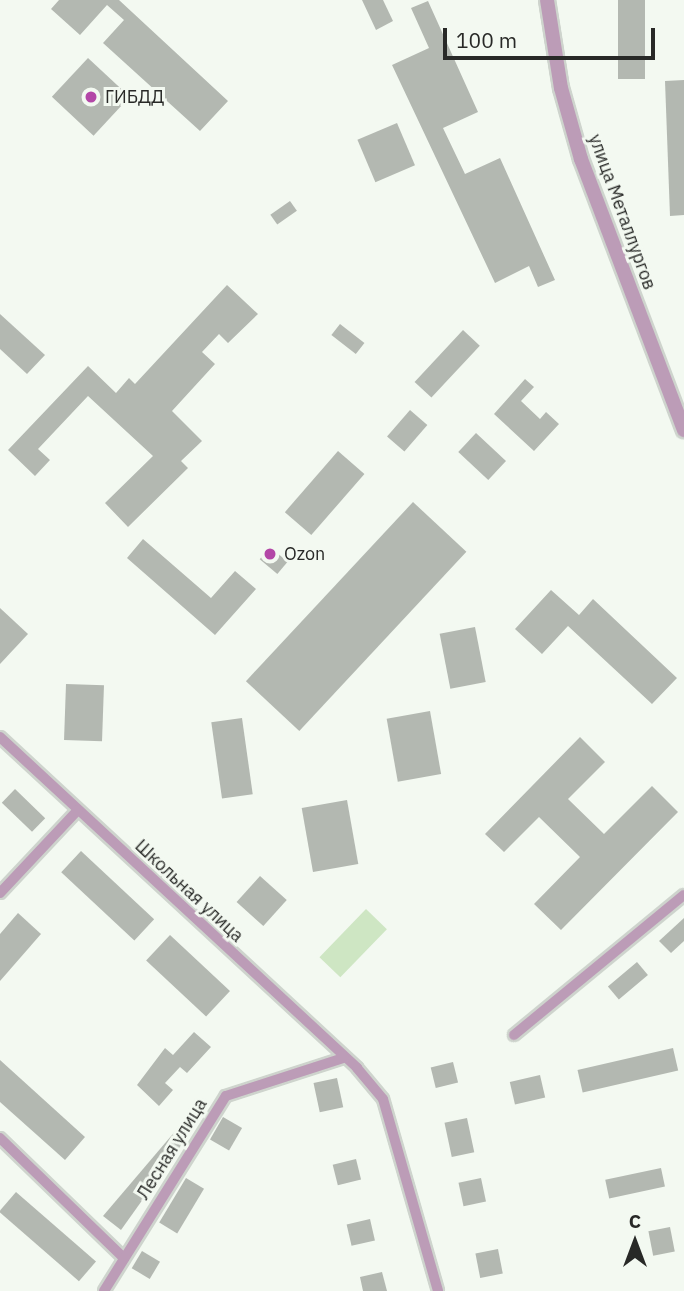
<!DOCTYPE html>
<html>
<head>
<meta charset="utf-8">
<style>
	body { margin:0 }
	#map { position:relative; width:684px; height:1291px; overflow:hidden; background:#f3f9f1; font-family:"IBM Plex Sans",sans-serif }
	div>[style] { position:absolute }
	.green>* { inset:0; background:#cee6c3; transform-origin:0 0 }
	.building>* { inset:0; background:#b3b8b1; transform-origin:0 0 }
	.roads { filter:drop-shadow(2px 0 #ced4cd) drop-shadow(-2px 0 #ced4cd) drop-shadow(0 2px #ced4cd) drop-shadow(0 -2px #ced4cd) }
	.minor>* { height:10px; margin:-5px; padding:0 5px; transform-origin:5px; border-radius:5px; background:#bc9cb7 }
	.tertiary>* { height:14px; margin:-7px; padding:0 7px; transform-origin:7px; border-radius:7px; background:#bc9cb7 }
	.dots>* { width:19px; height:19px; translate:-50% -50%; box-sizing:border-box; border:4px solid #f3f9f1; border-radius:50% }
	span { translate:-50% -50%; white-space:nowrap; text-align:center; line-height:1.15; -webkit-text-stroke:6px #f3f9f1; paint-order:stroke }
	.poi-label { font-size:18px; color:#282927 }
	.left { translate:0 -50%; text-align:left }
	.street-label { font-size:18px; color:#282927 }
	.north { position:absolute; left:600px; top:1207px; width:70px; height:70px; -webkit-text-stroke:5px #f3f9f1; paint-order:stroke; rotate:0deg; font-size:19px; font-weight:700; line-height:28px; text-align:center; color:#282927 }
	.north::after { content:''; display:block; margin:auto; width:24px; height:32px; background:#282927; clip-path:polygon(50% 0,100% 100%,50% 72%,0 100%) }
	.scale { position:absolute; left:443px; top:28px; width:212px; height:32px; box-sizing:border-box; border:4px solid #282927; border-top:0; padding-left:9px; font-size:21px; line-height:24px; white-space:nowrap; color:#282927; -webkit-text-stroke:5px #f3f9f1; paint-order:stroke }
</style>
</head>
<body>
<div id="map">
	<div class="green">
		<div style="left:366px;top:909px;width:29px;height:67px;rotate:44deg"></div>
	</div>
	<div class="building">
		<div style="clip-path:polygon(59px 0,119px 0,228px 101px,200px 131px,103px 43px,124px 20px,107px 5px,80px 35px,51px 9px)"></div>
		<div style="clip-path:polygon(362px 0,383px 0,393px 21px,376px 30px)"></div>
		<div style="left:618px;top:0;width:27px;height:79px"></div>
		<div style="clip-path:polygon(428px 1px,478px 112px,443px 128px,465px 174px,500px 158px,555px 280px,538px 287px,529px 266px,495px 283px,392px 65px,429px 48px,411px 8px)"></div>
		<div style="left:88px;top:58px;width:57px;height:53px;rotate:43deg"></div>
		<div style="clip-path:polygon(684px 80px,684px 215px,670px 216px,665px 81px)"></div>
		<div style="left:397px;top:123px;width:46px;height:43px;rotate:67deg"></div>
		<div style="left:290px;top:201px;width:12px;height:24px;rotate:55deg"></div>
		<div style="clip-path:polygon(227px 285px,258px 314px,228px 343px,219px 334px,202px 352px,215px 364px,172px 411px,202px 441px,181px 461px,188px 468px,128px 527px,105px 503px,153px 456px,88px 396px,38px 449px,50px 460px,35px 476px,8px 450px,88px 366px,116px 393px,129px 378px,135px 384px)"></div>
		<div style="clip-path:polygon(0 314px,45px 355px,27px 374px,0 349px)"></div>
		<div style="left:340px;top:324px;width:31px;height:14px;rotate:38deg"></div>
		<div style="left:463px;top:330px;width:23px;height:71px;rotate:43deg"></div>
		<div style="clip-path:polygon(525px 379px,534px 387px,521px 401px,540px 419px,546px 412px,559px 424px,534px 451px,494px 414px)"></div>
		<div style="left:410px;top:410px;width:23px;height:35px;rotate:41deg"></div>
		<div style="left:476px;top:433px;width:41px;height:26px;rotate:43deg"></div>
		<div style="left:338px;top:451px;width:35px;height:81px;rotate:41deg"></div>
		<div style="left:413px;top:502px;width:73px;height:245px;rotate:43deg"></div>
		<div style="clip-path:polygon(143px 539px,211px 598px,235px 571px,256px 589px,215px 635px,127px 558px)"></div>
		<div style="left:270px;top:547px;width:23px;height:16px;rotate:40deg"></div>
		<div style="clip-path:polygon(551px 590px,579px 615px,593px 599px,677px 678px,652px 704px,568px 626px,542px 654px,515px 629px)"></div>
		<div style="clip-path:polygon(0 608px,28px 634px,0 664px)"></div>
		<div style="left:475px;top:627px;width:56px;height:36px;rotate:79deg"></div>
		<div style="left:66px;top:684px;width:38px;height:56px;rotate:2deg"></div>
		<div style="left:430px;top:711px;width:64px;height:44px;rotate:80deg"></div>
		<div style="left:242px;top:718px;width:77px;height:31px;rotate:82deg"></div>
		<div style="clip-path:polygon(580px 737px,605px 762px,568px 799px,604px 834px,652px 786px,678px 812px,561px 930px,534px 904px,580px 857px,539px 817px,504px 852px,485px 834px)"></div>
		<div style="left:15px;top:789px;width:42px;height:19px;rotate:44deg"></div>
		<div style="left:347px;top:800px;width:65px;height:46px;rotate:80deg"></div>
		<div style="left:81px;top:851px;width:100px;height:29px;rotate:43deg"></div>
		<div style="left:260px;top:876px;width:36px;height:35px;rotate:42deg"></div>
		<div style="clip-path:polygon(18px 913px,41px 934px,0 981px,0 934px)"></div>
		<div style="clip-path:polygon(684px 918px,684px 941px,671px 953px,659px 941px)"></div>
		<div style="left:170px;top:935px;width:82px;height:35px;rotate:43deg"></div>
		<div style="left:637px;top:962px;width:17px;height:38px;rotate:50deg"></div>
		<div style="clip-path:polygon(194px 1032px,211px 1047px,187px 1073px,180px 1067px,165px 1083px,173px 1090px,159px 1106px,137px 1085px,165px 1048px,173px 1055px)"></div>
		<div style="left:673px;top:1048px;width:23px;height:98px;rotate:77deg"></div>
		<div style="clip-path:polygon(0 1060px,85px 1137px,65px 1160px,0 1102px)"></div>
		<div style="left:453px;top:1062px;width:21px;height:23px;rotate:76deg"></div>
		<div style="left:540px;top:1075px;width:23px;height:31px;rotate:77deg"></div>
		<div style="left:337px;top:1078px;width:30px;height:24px;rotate:78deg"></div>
		<div style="left:223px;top:1117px;width:22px;height:26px;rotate:30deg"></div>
		<div style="left:467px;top:1118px;width:35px;height:23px;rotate:78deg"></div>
		<div style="clip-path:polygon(183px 1122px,193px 1129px,121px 1230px,103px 1216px)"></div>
		<div style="left:356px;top:1159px;width:21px;height:24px;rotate:76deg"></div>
		<div style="left:661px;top:1168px;width:19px;height:57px;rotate:78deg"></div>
		<div style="left:186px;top:1178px;width:21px;height:52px;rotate:31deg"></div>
		<div style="left:481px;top:1178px;width:24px;height:23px;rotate:78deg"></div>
		<div style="left:16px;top:1192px;width:106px;height:26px;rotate:41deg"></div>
		<div style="left:370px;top:1219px;width:22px;height:24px;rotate:77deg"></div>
		<div style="left:670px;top:1227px;width:25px;height:22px;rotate:79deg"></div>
		<div style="left:498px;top:1249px;width:25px;height:23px;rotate:79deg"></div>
		<div style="left:142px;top:1251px;width:21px;height:20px;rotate:31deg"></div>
		<div style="clip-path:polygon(382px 1272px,387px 1291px,363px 1291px,360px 1277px)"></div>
	</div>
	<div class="roads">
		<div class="minor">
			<div style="left:0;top:737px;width:487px;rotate:42.8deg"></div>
			<div style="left:357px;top:1068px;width:40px;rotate:50deg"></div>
			<div style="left:383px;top:1099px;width:200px;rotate:74deg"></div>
			<div style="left:0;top:893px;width:114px;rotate:-46.8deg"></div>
			<div style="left:514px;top:1035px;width:220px;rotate:-39.5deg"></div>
			<div style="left:0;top:1138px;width:173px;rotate:44.1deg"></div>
			<div style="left:104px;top:1291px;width:230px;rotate:-58deg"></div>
			<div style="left:226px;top:1096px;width:124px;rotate:-17.9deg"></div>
		</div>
		<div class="tertiary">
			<div style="left:547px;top:0;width:89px;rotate:81deg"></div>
			<div style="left:561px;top:88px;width:74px;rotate:74.3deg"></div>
			<div style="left:581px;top:159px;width:290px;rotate:69.2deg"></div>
		</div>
	</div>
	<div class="dots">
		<div style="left:91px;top:97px;background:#b347a7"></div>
		<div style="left:270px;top:554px;background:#b347a7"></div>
	</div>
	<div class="poi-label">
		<span class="left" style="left:105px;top:97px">ГИБДД</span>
		<span class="left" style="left:284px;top:554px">Ozon</span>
	</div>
	<div class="street-label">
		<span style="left:622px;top:212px;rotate:70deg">улица Металлургов</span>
		<span style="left:189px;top:891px;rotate:43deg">Школьная улица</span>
		<span style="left:172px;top:1149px;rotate:-58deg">Лесная улица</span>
	</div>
	<div class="north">С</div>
	<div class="scale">100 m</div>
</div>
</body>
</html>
